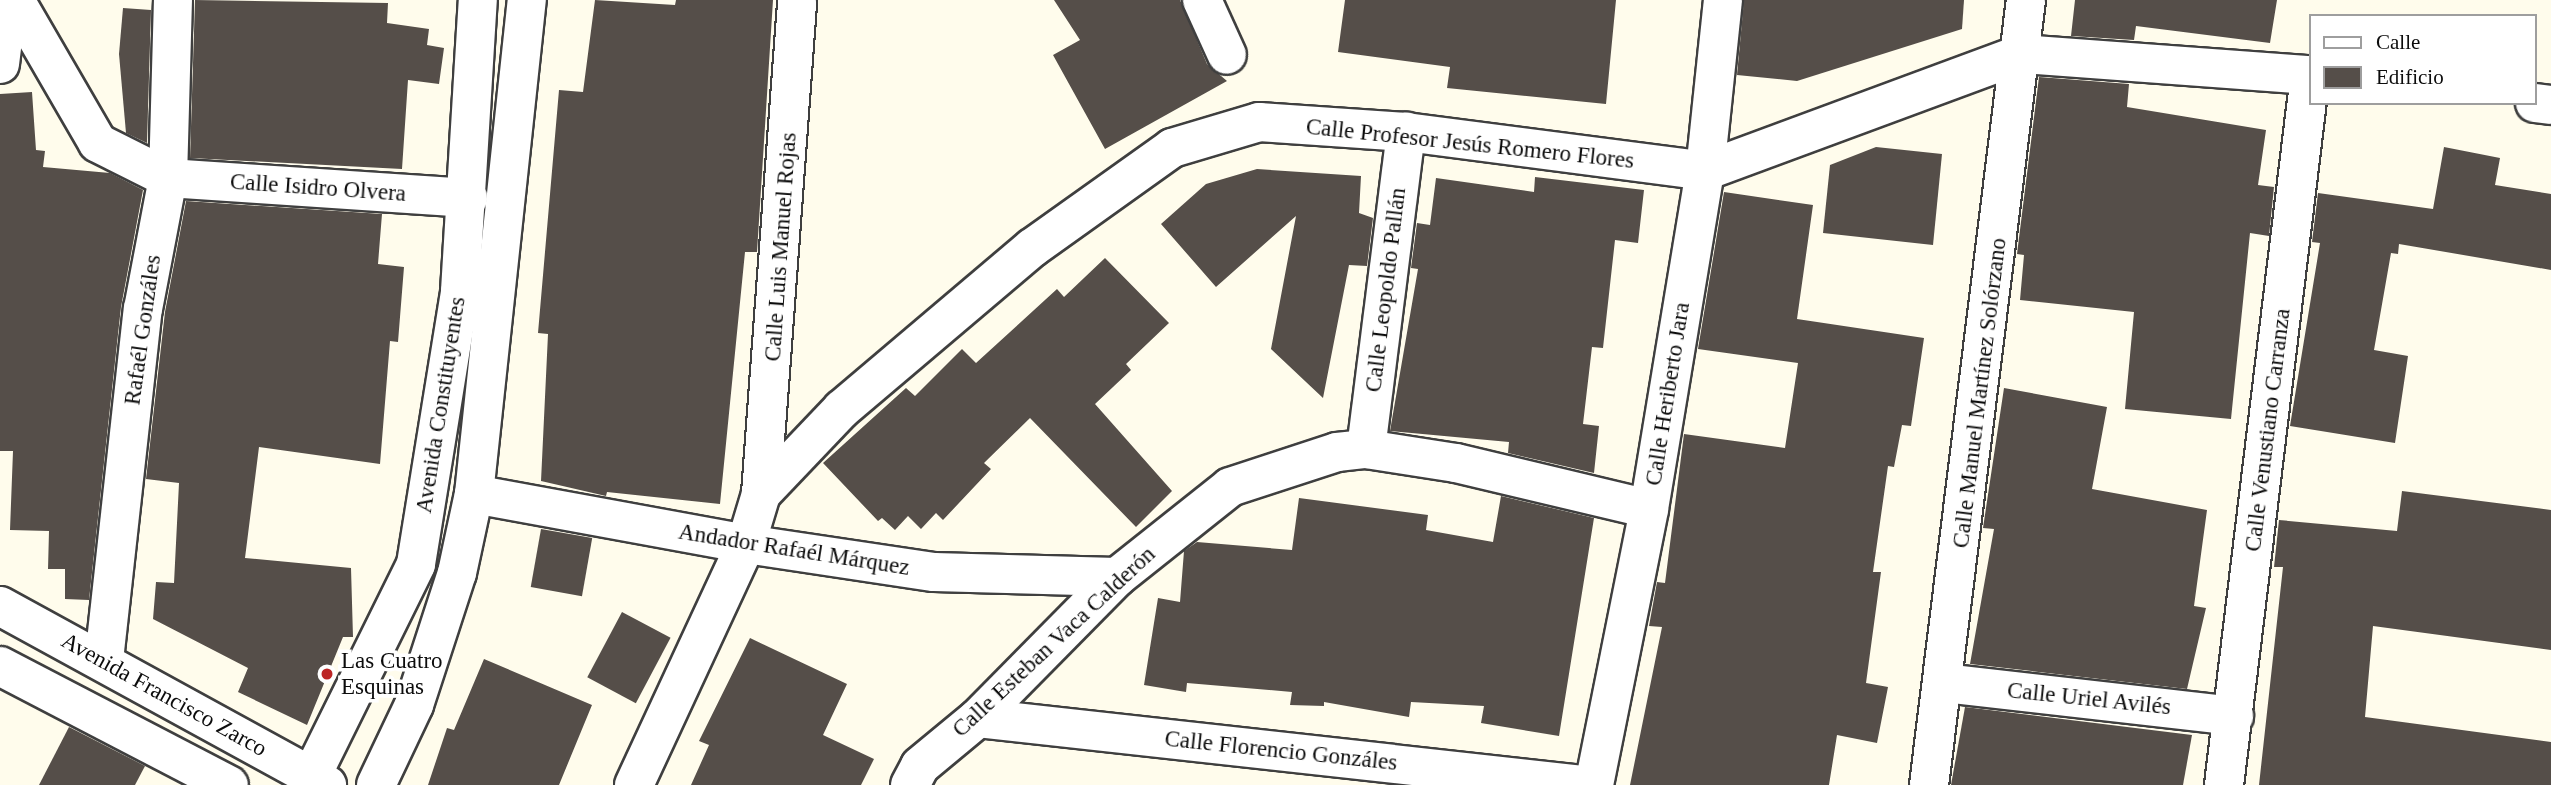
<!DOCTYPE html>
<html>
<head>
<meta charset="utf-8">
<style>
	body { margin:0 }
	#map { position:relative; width:2551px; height:785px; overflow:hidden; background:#fffcec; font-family:Georgia,serif }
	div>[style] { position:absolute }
	.building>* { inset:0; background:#554e49; transform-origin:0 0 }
	.roads { filter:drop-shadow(2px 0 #3f3f3f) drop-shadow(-2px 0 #3f3f3f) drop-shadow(0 2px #3f3f3f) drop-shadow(0 -2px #3f3f3f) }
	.minor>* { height:38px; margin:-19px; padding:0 19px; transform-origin:19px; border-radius:19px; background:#fff }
	.dots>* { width:19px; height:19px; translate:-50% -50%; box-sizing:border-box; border:4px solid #fff; border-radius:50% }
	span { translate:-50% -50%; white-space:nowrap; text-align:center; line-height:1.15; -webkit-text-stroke:7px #fff; paint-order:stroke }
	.street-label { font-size:23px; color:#0c0c0c }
	.poi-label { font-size:23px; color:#0c0c0c }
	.left { translate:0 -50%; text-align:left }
	.legend { position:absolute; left:2309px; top:14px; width:228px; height:91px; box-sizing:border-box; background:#fff; border:2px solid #9e9e9e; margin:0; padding:9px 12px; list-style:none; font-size:21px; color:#0c0c0c }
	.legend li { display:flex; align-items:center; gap:14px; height:35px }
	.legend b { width:35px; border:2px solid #9e9e9e }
</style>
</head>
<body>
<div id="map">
	<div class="building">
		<div style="clip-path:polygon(195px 0,388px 3px,387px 23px,429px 29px,427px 45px,444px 48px,439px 84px,408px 80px,402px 169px,190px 158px)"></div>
		<div style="clip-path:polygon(595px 0,675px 5px,676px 0,773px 0,757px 252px,745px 252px,720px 504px,607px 492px,606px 496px,541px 481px,548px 334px,538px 333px,559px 90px,583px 92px)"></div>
		<div style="clip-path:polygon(1054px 0,1180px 0,1207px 64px,1227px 81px,1105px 149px,1053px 55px,1080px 40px)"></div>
		<div style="clip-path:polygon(1345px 0,1616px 0,1606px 104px,1447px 88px,1450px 67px,1338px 52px)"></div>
		<div style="clip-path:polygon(1744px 0,1964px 0,1962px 29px,1797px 81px,1737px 75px)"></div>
		<div style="clip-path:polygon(2075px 0,2277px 0,2270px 43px,2136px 26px,2134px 40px,2071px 36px)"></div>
		<div style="clip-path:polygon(123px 8px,151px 10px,147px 143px,126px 133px,119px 54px)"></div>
		<div style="clip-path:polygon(2039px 77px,2129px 84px,2127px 107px,2266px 130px,2258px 185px,2274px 187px,2269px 236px,2250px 233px,2231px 419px,2125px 409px,2134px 312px,2020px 300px,2024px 255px,2017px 254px)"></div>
		<div style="clip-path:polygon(32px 92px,36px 150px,45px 151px,43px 167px,110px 173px,143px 190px,121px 307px,89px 600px,65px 599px,65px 569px,48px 569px,49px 531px,10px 530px,13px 451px,0 451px,0 94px)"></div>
		<div style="clip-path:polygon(1876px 147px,1942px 154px,1933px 245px,1823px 233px,1830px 165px)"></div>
		<div style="clip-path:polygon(2444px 147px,2500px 158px,2495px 185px,2551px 194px,2551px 270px,2399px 244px,2398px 254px,2391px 253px,2374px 350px,2408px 356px,2395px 443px,2290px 426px,2320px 243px,2312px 242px,2318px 193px,2433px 209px)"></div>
		<div style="clip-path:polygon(1257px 169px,1361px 176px,1359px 213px,1373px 218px,1367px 266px,1349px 265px,1323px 398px,1271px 349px,1296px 216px,1216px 287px,1161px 224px,1206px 184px)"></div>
		<div style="clip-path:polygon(1535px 177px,1644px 190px,1638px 243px,1615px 240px,1603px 348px,1592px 347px,1583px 424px,1599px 426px,1594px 473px,1508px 453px,1509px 442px,1390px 431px,1418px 269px,1411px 268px,1417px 223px,1430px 225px,1436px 178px,1534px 192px)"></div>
		<div style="clip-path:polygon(1724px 192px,1813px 205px,1797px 319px,1924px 338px,1911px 426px,1902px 425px,1894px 467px,1888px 466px,1873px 572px,1881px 572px,1866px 683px,1888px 687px,1877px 743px,1837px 735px,1829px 785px,1630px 785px,1662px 627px,1649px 626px,1657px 582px,1665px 583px,1684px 434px,1785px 448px,1798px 363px,1698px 349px)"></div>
		<div style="clip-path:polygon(186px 201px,382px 214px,378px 264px,404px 267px,398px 342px,390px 341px,380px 464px,259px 447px,245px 558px,351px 568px,353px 637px,343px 637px,307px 725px,238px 692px,248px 668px,153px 619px,156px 582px,174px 583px,179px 483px,146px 479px,165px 312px)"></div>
		<div style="clip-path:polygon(1105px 258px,1169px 323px,1126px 364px,1131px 370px,1095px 404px,1172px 491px,1136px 527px,1030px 418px,984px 463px,991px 469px,943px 520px,936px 513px,921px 529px,908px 516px,895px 530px,882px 518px,878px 521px,823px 463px,906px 388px,915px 396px,962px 349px,976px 363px,1057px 289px,1064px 297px)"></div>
		<div style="clip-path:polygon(2004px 388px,2107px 407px,2092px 489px,2207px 510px,2194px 606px,2206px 608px,2187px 689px,1970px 664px,1994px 529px,1983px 528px)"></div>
		<div style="clip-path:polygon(2402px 491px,2551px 510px,2551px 650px,2373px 626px,2365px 717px,2551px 742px,2551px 785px,2259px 785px,2283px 567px,2274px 567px,2279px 520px,2397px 531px)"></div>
		<div style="clip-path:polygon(1501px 496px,1594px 518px,1559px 736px,1481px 723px,1484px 706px,1411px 702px,1409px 717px,1324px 702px,1324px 706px,1290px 705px,1292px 692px,1187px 683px,1186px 692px,1144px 685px,1158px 598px,1180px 602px,1184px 551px,1197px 542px,1292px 550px,1299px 498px,1428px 515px,1426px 530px,1493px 542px)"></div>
		<div style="left:541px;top:529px;width:52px;height:59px;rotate:10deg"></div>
		<div style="left:622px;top:612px;width:55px;height:74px;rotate:28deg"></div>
		<div style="clip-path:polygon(750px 638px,847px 684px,823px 735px,874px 759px,861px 785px,691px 785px,709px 745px,699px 741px)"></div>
		<div style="clip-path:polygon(484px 659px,592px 705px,559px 785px,428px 785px,447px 728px,454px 730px)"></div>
		<div style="clip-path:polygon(1965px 707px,2192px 735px,2183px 785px,1951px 785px)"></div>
		<div style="clip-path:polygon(69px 727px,145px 766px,135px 785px,39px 785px)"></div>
	</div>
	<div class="roads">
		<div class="minor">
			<div style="left:15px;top:0;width:165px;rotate:59.9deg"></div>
			<div style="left:98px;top:143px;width:78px;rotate:26.6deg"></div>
			<div style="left:168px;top:178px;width:301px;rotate:3.8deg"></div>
			<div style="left:1202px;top:0;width:60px;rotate:65.6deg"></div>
			<div style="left:0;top:64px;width:64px;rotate:-82.9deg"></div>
			<div style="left:2535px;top:103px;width:16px;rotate:7deg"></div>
			<div style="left:1366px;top:449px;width:320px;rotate:-82.8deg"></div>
			<div style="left:474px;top:494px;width:277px;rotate:10.4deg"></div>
			<div style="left:746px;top:544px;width:190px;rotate:8.5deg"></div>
			<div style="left:934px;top:572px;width:183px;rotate:1.6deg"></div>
			<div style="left:761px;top:494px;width:495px;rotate:-85.8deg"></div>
			<div style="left:0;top:606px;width:373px;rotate:28.7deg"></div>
			<div style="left:104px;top:660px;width:353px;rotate:-83.7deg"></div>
			<div style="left:143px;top:309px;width:133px;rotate:-79.2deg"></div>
			<div style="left:168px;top:178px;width:178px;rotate:-88.4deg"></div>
			<div style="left:0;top:666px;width:258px;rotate:27.5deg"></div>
			<div style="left:1944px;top:683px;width:292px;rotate:6.5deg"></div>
			<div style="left:978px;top:718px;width:610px;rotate:6.31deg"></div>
			<div style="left:307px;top:785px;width:246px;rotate:-63.7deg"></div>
			<div style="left:416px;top:564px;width:277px;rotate:-80.8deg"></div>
			<div style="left:460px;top:291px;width:292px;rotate:-86.5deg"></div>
			<div style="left:376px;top:785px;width:89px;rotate:-64.6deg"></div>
			<div style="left:414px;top:705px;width:139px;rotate:-72deg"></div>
			<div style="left:457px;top:573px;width:81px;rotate:-77.9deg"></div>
			<div style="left:474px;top:494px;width:497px;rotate:-83.9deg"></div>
			<div style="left:634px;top:785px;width:266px;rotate:-65.1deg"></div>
			<div style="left:746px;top:544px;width:52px;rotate:-73.3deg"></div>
			<div style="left:761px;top:494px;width:117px;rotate:-46.4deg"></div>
			<div style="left:842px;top:409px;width:249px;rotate:-40.3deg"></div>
			<div style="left:1032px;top:248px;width:172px;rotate:-35.5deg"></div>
			<div style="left:1172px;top:148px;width:91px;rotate:-16.6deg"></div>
			<div style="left:1259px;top:122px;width:147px;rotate:3.9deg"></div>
			<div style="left:1406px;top:132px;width:302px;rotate:7.4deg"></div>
			<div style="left:1705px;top:171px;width:338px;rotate:-20.3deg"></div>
			<div style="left:2022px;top:54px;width:290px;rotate:4.2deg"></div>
			<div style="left:910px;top:785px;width:21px;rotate:-62deg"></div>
			<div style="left:920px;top:766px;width:75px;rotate:-39.6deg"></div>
			<div style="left:978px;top:718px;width:198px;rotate:-45.4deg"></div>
			<div style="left:1117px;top:577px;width:144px;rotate:-38.5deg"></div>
			<div style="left:1230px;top:487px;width:113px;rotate:-18.1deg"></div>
			<div style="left:1337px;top:452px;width:29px;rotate:-6deg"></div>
			<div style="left:1366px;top:449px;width:91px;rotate:8.8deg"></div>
			<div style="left:1456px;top:463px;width:198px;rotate:13.4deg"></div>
			<div style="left:1594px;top:785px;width:281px;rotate:-78.7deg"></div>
			<div style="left:1649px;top:509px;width:343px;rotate:-80.6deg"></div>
			<div style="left:1705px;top:171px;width:172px;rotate:-84deg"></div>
			<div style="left:1929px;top:785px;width:791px;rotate:-82.96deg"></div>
			<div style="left:2224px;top:785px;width:715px;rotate:-83.09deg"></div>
		</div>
	</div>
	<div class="dots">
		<div style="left:327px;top:674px;background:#bc2525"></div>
	</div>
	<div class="street-label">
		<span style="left:1470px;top:144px;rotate:6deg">Calle Profesor Jesús Romero Flores</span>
		<span style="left:318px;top:188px;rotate:4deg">Calle Isidro Olvera</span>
		<span style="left:781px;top:247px;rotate:-86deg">Calle Luis Manuel Rojas</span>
		<span style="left:1386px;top:290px;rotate:-83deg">Calle Leopoldo Pallán</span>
		<span style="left:143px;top:330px;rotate:-82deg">Rafaél Gonzáles</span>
		<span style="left:1980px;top:393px;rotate:-83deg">Calle Manuel Martínez Solórzano</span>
		<span style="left:1668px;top:394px;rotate:-81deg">Calle Heriberto Jara</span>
		<span style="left:441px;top:405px;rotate:-81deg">Avenida Constituyentes</span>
		<span style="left:2268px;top:430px;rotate:-83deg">Calle Venustiano Carranza</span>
		<span style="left:794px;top:550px;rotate:9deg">Andador Rafaél Márquez</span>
		<span style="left:1054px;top:642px;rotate:-43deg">Calle Esteban Vaca Calderón</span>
		<span style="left:164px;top:695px;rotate:29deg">Avenida Francisco Zarco</span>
		<span style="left:2089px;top:699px;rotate:6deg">Calle Uriel Avilés</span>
		<span style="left:1281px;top:751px;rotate:6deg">Calle Florencio Gonzáles</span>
	</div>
	<div class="poi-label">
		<span class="left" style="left:341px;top:674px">Las Cuatro<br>Esquinas</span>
	</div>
	<ul class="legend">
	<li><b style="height:9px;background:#fff"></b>Calle</li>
	<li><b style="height:19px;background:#554e49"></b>Edificio</li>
	</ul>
</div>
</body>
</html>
